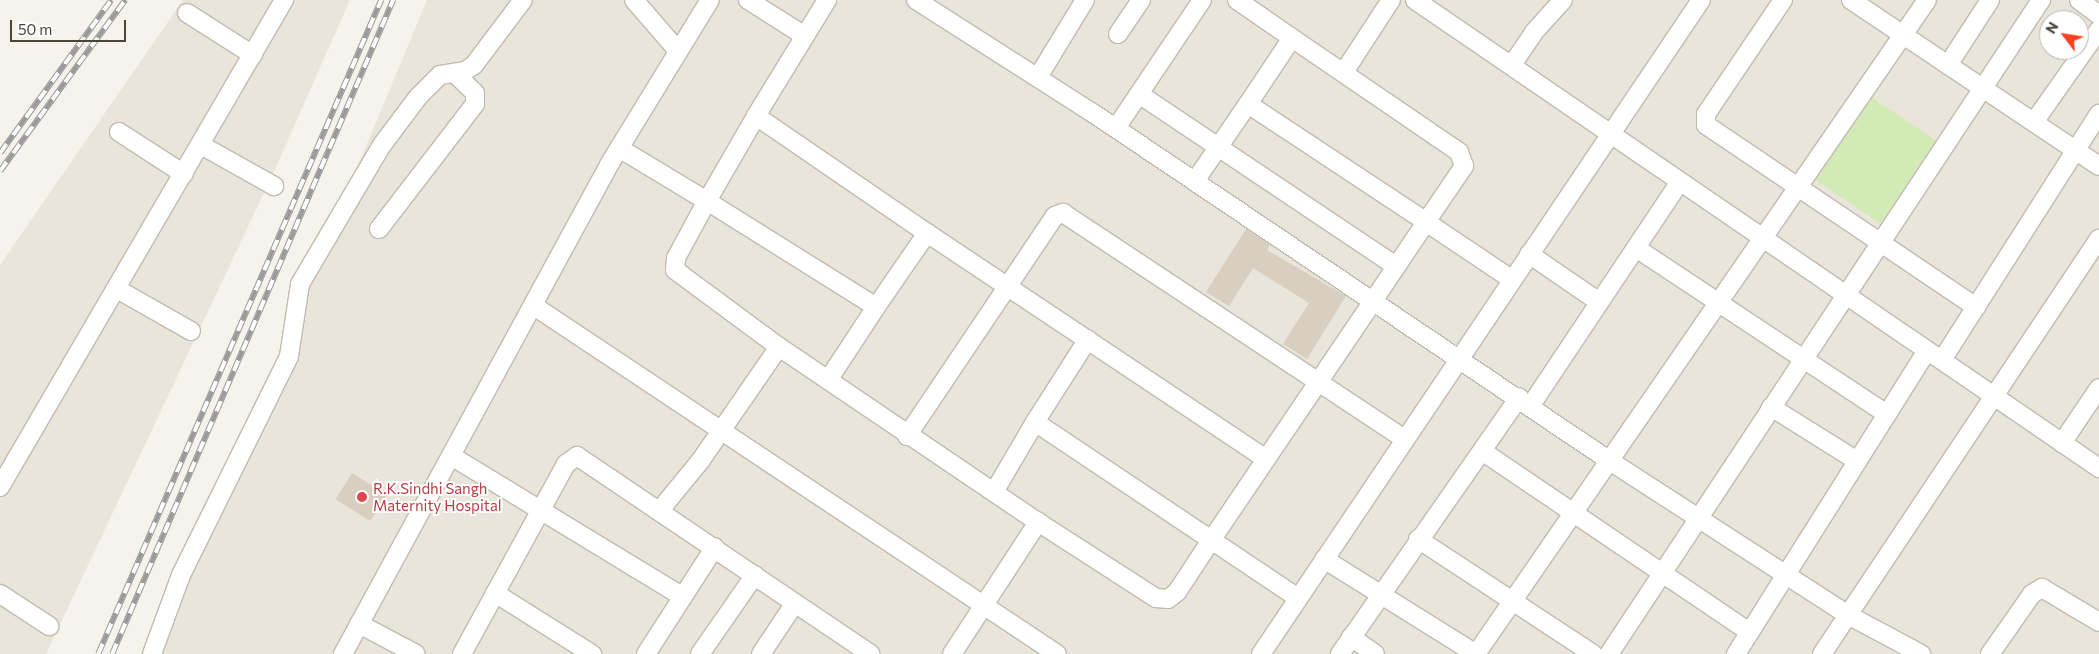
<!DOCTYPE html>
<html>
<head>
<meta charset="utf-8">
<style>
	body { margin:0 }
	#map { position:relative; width:2099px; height:654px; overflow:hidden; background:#f6f3ec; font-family:Commissioner,sans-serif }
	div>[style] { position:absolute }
	.residential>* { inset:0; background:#eae5da }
	.green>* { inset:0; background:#d2eab5; transform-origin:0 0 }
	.building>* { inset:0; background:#d8cfc1; transform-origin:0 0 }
	.roads { filter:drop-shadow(1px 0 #c2bbae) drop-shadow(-1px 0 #c2bbae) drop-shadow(0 1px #c2bbae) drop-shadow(0 -1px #c2bbae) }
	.minor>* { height:18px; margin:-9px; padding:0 9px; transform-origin:9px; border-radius:9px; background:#fff }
	.rail>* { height:5.5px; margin-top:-2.75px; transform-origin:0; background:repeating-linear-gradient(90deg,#fff 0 11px,#9a9a9a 0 22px); box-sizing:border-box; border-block:1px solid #9a9a9a }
	.dots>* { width:14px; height:14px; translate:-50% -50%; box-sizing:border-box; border:2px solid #fff; border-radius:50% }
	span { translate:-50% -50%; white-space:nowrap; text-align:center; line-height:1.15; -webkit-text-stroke:4px #fff; paint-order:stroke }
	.health-label { font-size:15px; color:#be3a42 }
	.left { translate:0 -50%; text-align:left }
	.north { position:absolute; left:2039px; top:10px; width:50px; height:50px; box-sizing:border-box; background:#fff; border:1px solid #b7b4b0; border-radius:50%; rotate:301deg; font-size:14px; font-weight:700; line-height:20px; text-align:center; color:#4b4439 }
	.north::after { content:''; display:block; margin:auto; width:18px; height:22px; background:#fc3f1d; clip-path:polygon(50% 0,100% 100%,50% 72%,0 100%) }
	.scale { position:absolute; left:10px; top:20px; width:116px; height:22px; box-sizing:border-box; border:2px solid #4b4439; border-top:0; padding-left:6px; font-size:15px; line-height:18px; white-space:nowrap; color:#4b4439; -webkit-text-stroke:4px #fff; paint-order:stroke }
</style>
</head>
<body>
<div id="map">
	<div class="residential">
		<div style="clip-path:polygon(183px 0,350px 0,272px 176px,46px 654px,0 654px,0 265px)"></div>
		<div style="clip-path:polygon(evenodd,427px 0,2099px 0,2099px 654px,154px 654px,427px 0,2049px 20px,2079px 20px,2079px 50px,2049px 50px,2049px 20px)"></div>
	</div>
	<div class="green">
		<div style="left:1858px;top:88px;width:107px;height:100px;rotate:34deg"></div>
	</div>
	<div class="building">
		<div style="clip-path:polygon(1246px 229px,1270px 245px,1267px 250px,1346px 296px,1307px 359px,1283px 344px,1309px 303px,1253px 268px,1229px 306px,1206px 292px)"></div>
		<div style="left:352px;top:473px;width:41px;height:31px;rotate:32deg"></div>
	</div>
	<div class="roads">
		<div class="minor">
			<div style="left:634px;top:0;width:67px;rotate:49.2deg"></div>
			<div style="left:748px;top:0;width:67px;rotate:32.3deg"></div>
			<div style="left:827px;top:0;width:136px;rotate:121.5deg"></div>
			<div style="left:756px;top:116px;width:207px;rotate:34.4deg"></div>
			<div style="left:916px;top:0;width:210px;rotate:32.6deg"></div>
			<div style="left:1093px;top:113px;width:623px;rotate:33.95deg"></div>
			<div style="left:1610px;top:461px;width:283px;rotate:32.9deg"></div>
			<div style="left:1848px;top:615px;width:83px;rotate:28.1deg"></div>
			<div style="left:1237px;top:0;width:67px;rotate:34.6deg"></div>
			<div style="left:1415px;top:0;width:829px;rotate:34.38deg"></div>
			<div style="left:1783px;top:0;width:138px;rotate:124deg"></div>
			<div style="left:1706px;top:114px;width:11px;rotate:90deg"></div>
			<div style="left:1706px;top:125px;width:326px;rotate:34deg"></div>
			<div style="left:1851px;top:0;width:298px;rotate:33.8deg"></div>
			<div style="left:2079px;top:0;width:25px;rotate:37deg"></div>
			<div style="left:187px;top:13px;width:78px;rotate:32.5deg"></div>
			<div style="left:1118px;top:34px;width:41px;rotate:-55.9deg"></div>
			<div style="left:1512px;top:65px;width:40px;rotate:-56deg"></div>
			<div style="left:1534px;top:32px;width:43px;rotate:-47.8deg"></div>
			<div style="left:1948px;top:65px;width:77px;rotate:-57.1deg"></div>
			<div style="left:1344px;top:72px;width:86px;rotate:-56.9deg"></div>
			<div style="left:1038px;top:77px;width:90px;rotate:-58.6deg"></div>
			<div style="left:1139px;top:94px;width:309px;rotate:33.8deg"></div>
			<div style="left:2034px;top:122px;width:113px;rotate:-54.8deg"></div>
			<div style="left:1116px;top:128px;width:154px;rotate:-56.1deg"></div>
			<div style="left:119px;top:132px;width:77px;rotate:32.9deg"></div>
			<div style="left:201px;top:145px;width:84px;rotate:29.3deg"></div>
			<div style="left:619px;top:148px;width:103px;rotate:31.1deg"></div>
			<div style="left:707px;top:201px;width:98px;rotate:-60deg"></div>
			<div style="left:1195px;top:181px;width:93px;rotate:-55.5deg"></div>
			<div style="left:379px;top:229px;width:158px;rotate:-52.5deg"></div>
			<div style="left:475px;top:104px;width:11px;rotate:-90deg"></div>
			<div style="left:475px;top:93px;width:29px;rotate:-136deg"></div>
			<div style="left:1636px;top:248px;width:301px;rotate:33.5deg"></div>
			<div style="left:1529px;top:254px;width:85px;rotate:34.4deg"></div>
			<div style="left:117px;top:289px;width:85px;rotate:29.6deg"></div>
			<div style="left:534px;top:306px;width:628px;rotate:33.64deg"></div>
			<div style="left:876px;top:307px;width:90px;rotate:-55.4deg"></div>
			<div style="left:927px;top:233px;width:407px;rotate:33.7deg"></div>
			<div style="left:1942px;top:360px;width:292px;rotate:-57.5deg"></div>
			<div style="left:828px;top:380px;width:254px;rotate:34.1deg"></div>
			<div style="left:1038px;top:522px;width:140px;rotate:32.8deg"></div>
			<div style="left:1156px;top:598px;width:12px;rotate:5deg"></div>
			<div style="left:1168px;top:599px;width:11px;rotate:-38deg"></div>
			<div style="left:1177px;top:592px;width:64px;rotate:-56.6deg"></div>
			<div style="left:1212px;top:539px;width:287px;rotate:-55.9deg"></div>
			<div style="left:1373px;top:301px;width:95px;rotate:-56.1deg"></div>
			<div style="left:1426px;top:222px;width:68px;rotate:-55.8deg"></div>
			<div style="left:1464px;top:166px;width:15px;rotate:-110deg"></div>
			<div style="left:1459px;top:152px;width:202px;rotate:-145.7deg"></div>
			<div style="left:1292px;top:38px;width:79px;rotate:123.7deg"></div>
			<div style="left:1248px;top:104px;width:214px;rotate:33.5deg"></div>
			<div style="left:1426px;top:222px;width:102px;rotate:33.8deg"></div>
			<div style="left:1531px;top:405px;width:267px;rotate:-56.3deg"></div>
			<div style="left:1771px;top:407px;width:102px;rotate:32.1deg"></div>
			<div style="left:1035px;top:422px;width:98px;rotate:-57.4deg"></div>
			<div style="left:907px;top:436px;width:265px;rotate:-56.1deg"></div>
			<div style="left:1055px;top:216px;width:9px;rotate:-21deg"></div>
			<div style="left:1063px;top:213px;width:410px;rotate:33.5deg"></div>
			<div style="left:2062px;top:443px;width:66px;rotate:-56.1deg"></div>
			<div style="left:1482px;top:451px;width:323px;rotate:34.1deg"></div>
			<div style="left:453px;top:457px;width:269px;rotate:31.3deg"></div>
			<div style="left:0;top:487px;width:564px;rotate:-59.75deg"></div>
			<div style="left:994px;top:492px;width:81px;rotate:-59.6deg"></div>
			<div style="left:1035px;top:422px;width:316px;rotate:33.8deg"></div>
			<div style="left:660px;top:510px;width:65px;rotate:-50.6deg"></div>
			<div style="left:701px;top:460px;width:137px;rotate:-55.4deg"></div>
			<div style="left:779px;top:347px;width:129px;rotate:-143.5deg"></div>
			<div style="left:675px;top:270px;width:12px;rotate:-85deg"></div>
			<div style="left:676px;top:258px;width:65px;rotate:-61.5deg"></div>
			<div style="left:707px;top:201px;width:199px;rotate:32.1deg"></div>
			<div style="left:876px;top:307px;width:87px;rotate:123.3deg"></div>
			<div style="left:828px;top:380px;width:59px;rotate:-146deg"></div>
			<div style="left:1418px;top:539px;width:209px;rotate:33.3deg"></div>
			<div style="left:1324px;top:559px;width:179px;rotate:32deg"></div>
			<div style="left:495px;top:593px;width:115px;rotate:32.2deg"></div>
			<div style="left:0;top:594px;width:59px;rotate:33.1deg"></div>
			<div style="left:359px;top:624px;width:64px;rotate:27.8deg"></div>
			<div style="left:1351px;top:637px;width:29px;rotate:35deg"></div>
			<div style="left:152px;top:654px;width:84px;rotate:-69.8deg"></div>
			<div style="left:181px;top:575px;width:244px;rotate:-63.7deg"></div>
			<div style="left:289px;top:356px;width:73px;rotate:-81.3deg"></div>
			<div style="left:300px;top:284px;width:161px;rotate:-59.5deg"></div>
			<div style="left:382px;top:145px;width:60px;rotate:-53.1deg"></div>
			<div style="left:418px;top:97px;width:31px;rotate:-45deg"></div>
			<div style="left:440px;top:75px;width:25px;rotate:-9deg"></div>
			<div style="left:465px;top:71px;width:11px;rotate:-34deg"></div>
			<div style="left:474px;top:65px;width:81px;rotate:-53deg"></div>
			<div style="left:343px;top:654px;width:559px;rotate:-61.46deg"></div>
			<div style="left:610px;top:163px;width:191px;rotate:-58.5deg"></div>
			<div style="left:462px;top:654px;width:217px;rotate:-61.3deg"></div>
			<div style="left:566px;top:464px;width:14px;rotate:-36deg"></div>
			<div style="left:577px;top:456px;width:354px;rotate:34deg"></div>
			<div style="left:646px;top:654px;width:127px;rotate:-57.2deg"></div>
			<div style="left:700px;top:654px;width:96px;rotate:-55.2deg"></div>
			<div style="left:761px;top:654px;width:61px;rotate:-56.3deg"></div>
			<div style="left:952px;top:654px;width:158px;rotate:-56.9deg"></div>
			<div style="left:1261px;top:654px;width:788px;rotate:-56.07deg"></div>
			<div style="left:1340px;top:654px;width:313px;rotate:-55.1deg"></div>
			<div style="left:1476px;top:654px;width:794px;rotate:-55.41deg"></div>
			<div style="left:1609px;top:654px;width:784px;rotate:-56.55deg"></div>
			<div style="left:1736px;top:654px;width:357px;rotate:-57.8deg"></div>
			<div style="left:1822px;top:654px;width:499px;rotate:-56.3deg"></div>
			<div style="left:1990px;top:654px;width:73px;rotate:-55deg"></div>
			<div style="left:2032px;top:594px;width:12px;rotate:-31deg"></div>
			<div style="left:2042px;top:588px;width:66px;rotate:30.8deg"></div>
		</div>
	</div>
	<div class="rail">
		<div style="left:0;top:153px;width:189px;rotate:-54deg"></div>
		<div style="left:0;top:171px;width:212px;rotate:-53.8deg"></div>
		<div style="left:98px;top:654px;width:713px;rotate:-66.6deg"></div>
		<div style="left:112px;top:654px;width:712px;rotate:-66.75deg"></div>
	</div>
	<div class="dots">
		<div style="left:362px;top:497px;background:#e0444e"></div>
	</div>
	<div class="health-label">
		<span class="left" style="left:373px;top:497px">R.K.Sindhi Sangh<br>Maternity Hospital</span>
	</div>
	<div class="north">N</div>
	<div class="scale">50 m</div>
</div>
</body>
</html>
